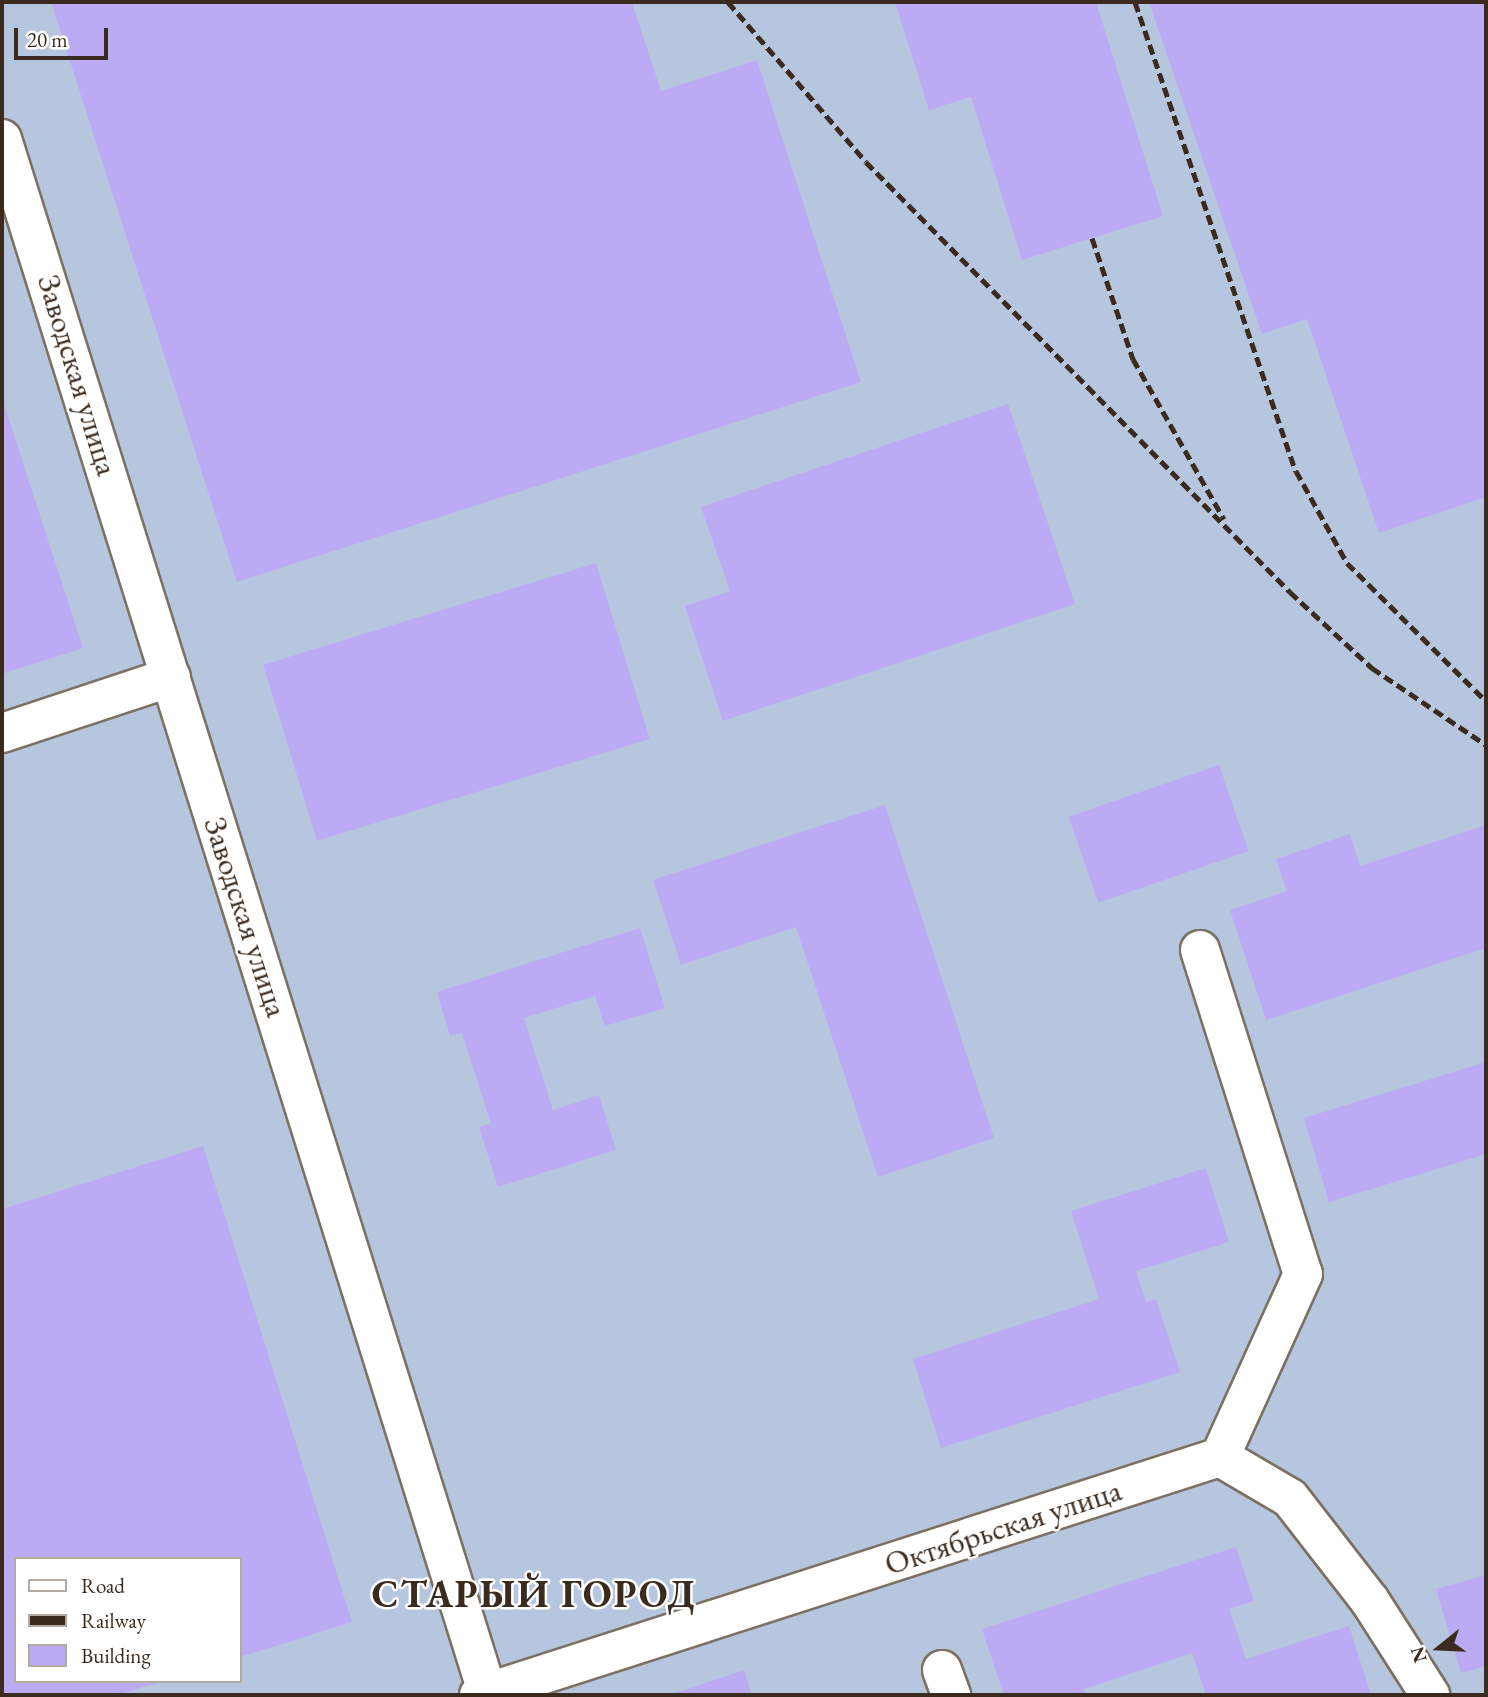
<!DOCTYPE html>
<html>
<head>
<meta charset="utf-8">
<style>
	body { margin:0 }
	#map { position:relative; width:1488px; height:1697px; overflow:hidden; background:#f4f1e0; font-family:"EB Garamond",serif }
	div>[style] { position:absolute }
	.industrial>* { inset:0; background:#b6c6de }
	.building>* { inset:0; background:#bcabf4; transform-origin:0 0 }
	.roads { filter:drop-shadow(2px 0 #7c7062) drop-shadow(-2px 0 #7c7062) drop-shadow(0 2px #7c7062) drop-shadow(0 -2px #7c7062) }
	.minor>* { height:38px; margin:-19px; padding:0 19px; transform-origin:19px; border-radius:19px; background:#fff }
	.rail>* { height:5px; margin-top:-2.5px; transform-origin:0; background:repeating-linear-gradient(90deg,#3b2a1e 0 10px,transparent 0 15px) }
	span { translate:-50% -50%; white-space:nowrap; text-align:center; line-height:1.15; -webkit-text-stroke:5px #fff; paint-order:stroke }
	.street-label { font-size:32px; color:#3b2a1e }
	.district-label { font-size:38px; color:#3b2a1e; font-weight:700; letter-spacing:2px }
	.frame { position:absolute; inset:0; border:4px solid #3b2a1e; pointer-events:none }
	.legend { position:absolute; left:14px; top:1557px; width:228px; height:126px; box-sizing:border-box; background:#fff; border:2px solid #b1aaa5; margin:0; padding:9px 12px; list-style:none; font-size:21px; color:#3b2a1e }
	.legend li { display:flex; align-items:center; gap:14px; height:35px }
	.legend b { width:35px; border:2px solid #b1aaa5 }
	.north { position:absolute; left:1404px; top:1613px; width:70px; height:70px; -webkit-text-stroke:5px #fff; paint-order:stroke; rotate:252deg; font-size:19px; font-weight:700; line-height:28px; text-align:center; color:#3b2a1e }
	.north::after { content:''; display:block; margin:auto; width:24px; height:32px; background:#3b2a1e; clip-path:polygon(50% 0,100% 100%,50% 72%,0 100%) }
	.scale { position:absolute; left:14px; top:28px; width:94px; height:32px; box-sizing:border-box; border:4px solid #3b2a1e; border-top:0; padding-left:9px; font-size:21px; line-height:24px; white-space:nowrap; color:#3b2a1e; -webkit-text-stroke:5px #fff; paint-order:stroke }
</style>
</head>
<body>
<div id="map">
	<div class="industrial">
		<div style="clip-path:polygon(evenodd,2px 2px,1486px 2px,1486px 1695px,2px 1695px,2px 2px,16px 1559px,240px 1559px,240px 1681px,16px 1681px,16px 1559px)"></div>
	</div>
	<div class="building">
		<div style="clip-path:polygon(51px 2px,632px 2px,661px 91px,757px 60px,861px 382px,237px 582px)"></div>
		<div style="clip-path:polygon(895px 2px,1096px 2px,1163px 216px,1022px 260px,971px 97px,929px 110px)"></div>
		<div style="clip-path:polygon(1149px 2px,1486px 2px,1486px 497px,1379px 533px,1307px 319px,1262px 334px)"></div>
		<div style="clip-path:polygon(2px 398px,83px 648px,2px 674px)"></div>
		<div style="clip-path:polygon(1008px 404px,1075px 604px,723px 721px,685px 606px,730px 591px,701px 507px)"></div>
		<div style="left:596px;top:563px;width:184px;height:348px;rotate:73deg"></div>
		<div style="left:1219px;top:765px;width:91px;height:159px;rotate:71deg"></div>
		<div style="clip-path:polygon(885px 805px,994px 1138px,878px 1177px,796px 927px,681px 965px,653px 880px)"></div>
		<div style="clip-path:polygon(1486px 825px,1486px 948px,1266px 1020px,1230px 910px,1287px 891px,1276px 859px,1350px 834px,1360px 866px)"></div>
		<div style="clip-path:polygon(640px 928px,665px 1008px,605px 1026px,595px 996px,524px 1018px,553px 1110px,599px 1095px,616px 1150px,498px 1187px,479px 1127px,491px 1124px,462px 1033px,450px 1036px,437px 992px)"></div>
		<div style="clip-path:polygon(1486px 1062px,1486px 1154px,1329px 1202px,1304px 1118px)"></div>
		<div style="clip-path:polygon(203px 1146px,352px 1622px,240px 1657px,240px 1559px,16px 1559px,16px 1681px,160px 1682px,117px 1695px,2px 1695px,2px 1209px)"></div>
		<div style="clip-path:polygon(1206px 1168px,1229px 1242px,1136px 1271px,1146px 1302px,1156px 1299px,1180px 1372px,941px 1448px,913px 1359px,1099px 1299px,1071px 1211px)"></div>
		<div style="clip-path:polygon(1236px 1547px,1254px 1601px,1229px 1609px,1246px 1659px,1349px 1626px,1371px 1695px,1206px 1695px,1192px 1653px,1084px 1689px,1086px 1695px,1004px 1695px,982px 1629px)"></div>
		<div style="clip-path:polygon(1486px 1575px,1486px 1666px,1461px 1673px,1436px 1589px)"></div>
		<div style="clip-path:polygon(744px 1670px,752px 1695px,669px 1695px)"></div>
	</div>
	<div class="roads">
		<div class="minor">
			<div style="left:2px;top:139px;width:1630px;rotate:72.65deg"></div>
			<div style="left:2px;top:733px;width:178px;rotate:-18.3deg"></div>
			<div style="left:1200px;top:950px;width:340px;rotate:72.4deg"></div>
			<div style="left:1303px;top:1274px;width:201px;rotate:114.4deg"></div>
			<div style="left:942px;top:1670px;width:27px;rotate:70deg"></div>
			<div style="left:479px;top:1695px;width:778px;rotate:-17.81deg"></div>
			<div style="left:1220px;top:1457px;width:81px;rotate:30.4deg"></div>
			<div style="left:1290px;top:1498px;width:130px;rotate:52.2deg"></div>
			<div style="left:1370px;top:1601px;width:112px;rotate:57.4deg"></div>
		</div>
	</div>
	<div class="rail">
		<div style="left:728px;top:2px;width:211px;rotate:49.2deg"></div>
		<div style="left:866px;top:162px;width:604px;rotate:45.4deg"></div>
		<div style="left:1290px;top:592px;width:112px;rotate:42.8deg"></div>
		<div style="left:1372px;top:668px;width:138px;rotate:34deg"></div>
		<div style="left:1135px;top:2px;width:496px;rotate:71.1deg"></div>
		<div style="left:1296px;top:471px;width:105px;rotate:61deg"></div>
		<div style="left:1347px;top:563px;width:196px;rotate:44.8deg"></div>
		<div style="left:1092px;top:238px;width:128px;rotate:71.3deg"></div>
		<div style="left:1133px;top:359px;width:184px;rotate:60.4deg"></div>
	</div>
	<div class="street-label">
		<span style="left:78px;top:375px;rotate:73deg">Заводская улица</span>
		<span style="left:246px;top:917px;rotate:72deg">Заводская улица</span>
		<span style="left:1003px;top:1527px;rotate:-18deg">Октябрьская улица</span>
	</div>
	<div class="district-label">
		<span style="left:534px;top:1594px">СТАРЫЙ ГОРОД</span>
	</div>
	<div class="frame"></div>
	<ul class="legend">
	<li><b style="height:9px;background:#fff"></b>Road</li>
	<li><b style="height:9px;background:#3b2a1e"></b>Railway</li>
	<li><b style="height:19px;background:#bcabf4"></b>Building</li>
	</ul>
	<div class="north">N</div>
	<div class="scale">20 m</div>
</div>
</body>
</html>
